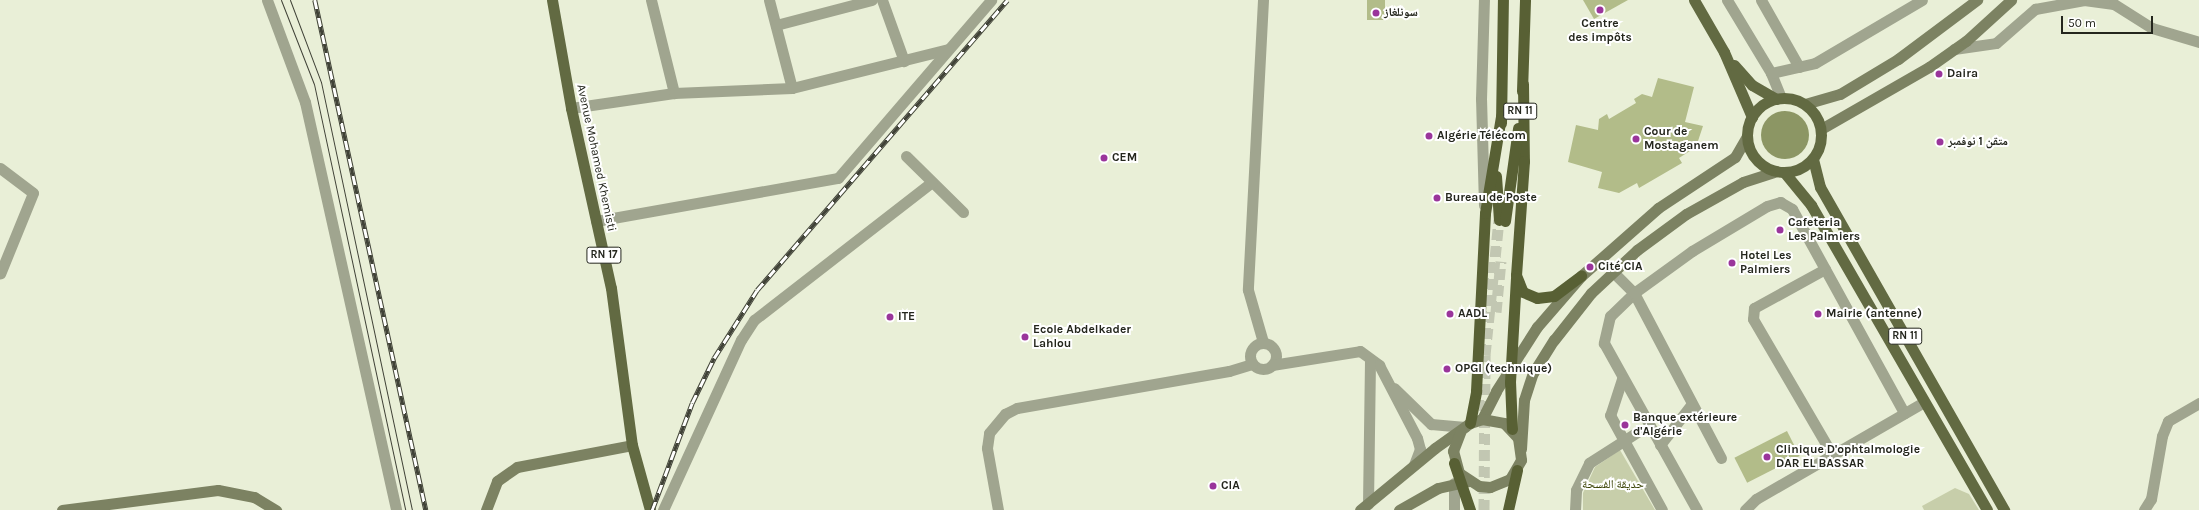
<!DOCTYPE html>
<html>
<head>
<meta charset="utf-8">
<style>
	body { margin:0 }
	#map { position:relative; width:2199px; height:510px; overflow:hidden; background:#e9efd7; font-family:Karla,"Noto Naskh Arabic",sans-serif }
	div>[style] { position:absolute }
	.green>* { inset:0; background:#c7ceaa }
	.water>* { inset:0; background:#8c9664 }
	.round { border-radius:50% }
	.building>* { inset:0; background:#b2bc89; transform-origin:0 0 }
	.trunk-tunnel>* { height:11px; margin-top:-5.5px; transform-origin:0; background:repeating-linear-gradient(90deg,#c2c7b2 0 11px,transparent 0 16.5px) }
	.minor>* { height:11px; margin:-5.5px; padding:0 5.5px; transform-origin:5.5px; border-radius:5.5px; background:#a0a58f }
	.minor>.ring { margin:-5.5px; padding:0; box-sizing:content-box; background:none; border:11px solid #a0a58f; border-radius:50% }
	.tertiary>* { height:11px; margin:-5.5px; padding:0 5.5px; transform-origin:5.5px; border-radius:5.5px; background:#a0a58f }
	.secondary>* { height:11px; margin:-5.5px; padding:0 5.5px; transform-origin:5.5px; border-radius:5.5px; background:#7c8262 }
	.primary>* { height:11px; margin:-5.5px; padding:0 5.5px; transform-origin:5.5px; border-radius:5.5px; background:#626a42 }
	.primary>.ring { margin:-5.5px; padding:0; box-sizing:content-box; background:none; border:11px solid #626a42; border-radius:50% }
	.trunk>* { height:11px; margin:-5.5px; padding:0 5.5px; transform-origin:5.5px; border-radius:5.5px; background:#586034 }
	.tram>* { height:1px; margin:-0.5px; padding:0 0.5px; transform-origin:0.5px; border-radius:0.5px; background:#404237 }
	.rail>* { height:4.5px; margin-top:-2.25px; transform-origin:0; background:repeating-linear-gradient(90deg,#fff 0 9px,#404237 0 18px); box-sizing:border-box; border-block:1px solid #404237 }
	.dots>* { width:11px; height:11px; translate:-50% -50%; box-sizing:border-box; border:2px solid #fff; border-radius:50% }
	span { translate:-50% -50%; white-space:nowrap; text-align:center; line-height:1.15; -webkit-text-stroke:4px #fff; paint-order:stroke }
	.shield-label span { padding:1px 3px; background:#fff; border:1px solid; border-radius:3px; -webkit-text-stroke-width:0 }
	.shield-label { font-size:11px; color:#24261d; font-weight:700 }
	.poi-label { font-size:12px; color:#24261d; font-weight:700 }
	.left { translate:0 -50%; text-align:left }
	.street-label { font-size:12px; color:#24261d }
	.park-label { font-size:12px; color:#3a4204 }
	.scale { position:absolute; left:2061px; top:16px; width:92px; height:18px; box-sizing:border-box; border:2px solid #24261d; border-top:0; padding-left:5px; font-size:12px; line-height:14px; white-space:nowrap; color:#24261d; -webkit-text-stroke:3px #fff; paint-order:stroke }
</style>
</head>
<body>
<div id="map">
	<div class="green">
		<div style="clip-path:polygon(1620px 450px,1655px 510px,1583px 510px,1583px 493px,1595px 467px)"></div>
		<div style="clip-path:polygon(1955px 488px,1969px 494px,1979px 510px,1924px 510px,1922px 506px)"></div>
	</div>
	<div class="water">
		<div class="round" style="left:1761px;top:111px;width:48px;height:48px"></div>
	</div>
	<div class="building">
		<div style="left:1367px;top:0;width:18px;height:20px"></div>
		<div style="clip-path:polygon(1583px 0,1628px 0,1594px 19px)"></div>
		<div style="clip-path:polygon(1658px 78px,1694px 87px,1685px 122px,1703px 126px,1696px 147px,1679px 158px,1682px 163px,1639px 188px,1637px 183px,1619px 193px,1598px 188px,1602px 172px,1568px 162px,1576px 125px,1598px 130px,1599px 119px,1607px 114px,1609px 119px,1636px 103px,1634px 99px,1642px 94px,1652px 97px)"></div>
		<div style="left:1787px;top:431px;width:28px;height:59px;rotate:63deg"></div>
	</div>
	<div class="trunk-tunnel">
		<div style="left:1496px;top:312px;width:51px;rotate:-84.4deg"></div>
		<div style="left:1484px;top:510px;width:155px;rotate:-89.6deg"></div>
		<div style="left:1485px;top:355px;width:136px;rotate:-84.1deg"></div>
	</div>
	<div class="minor">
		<div style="left:651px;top:0;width:96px;rotate:76.1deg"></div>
		<div style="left:769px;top:0;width:91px;rotate:75.4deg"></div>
		<div style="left:882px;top:0;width:65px;rotate:70.2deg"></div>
		<div style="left:1263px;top:0;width:290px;rotate:93deg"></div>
		<div style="left:1248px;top:290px;width:54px;rotate:73.9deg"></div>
		<div style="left:1727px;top:0;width:85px;rotate:58.9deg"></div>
		<div style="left:1771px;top:73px;width:27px;rotate:68deg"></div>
		<div style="left:1761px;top:0;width:77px;rotate:60.4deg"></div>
		<div style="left:776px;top:25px;width:99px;rotate:-14.6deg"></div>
		<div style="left:1954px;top:49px;width:42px;rotate:-8.1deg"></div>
		<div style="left:1996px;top:43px;width:52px;rotate:-41.1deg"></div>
		<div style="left:2035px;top:9px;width:50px;rotate:-10.4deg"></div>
		<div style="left:2084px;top:0;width:30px;rotate:8deg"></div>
		<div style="left:2114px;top:4px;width:45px;rotate:32.3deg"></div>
		<div style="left:2152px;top:28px;width:49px;rotate:16.6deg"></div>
		<div style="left:1771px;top:73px;width:45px;rotate:-12.8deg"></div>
		<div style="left:1815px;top:63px;width:124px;rotate:-30.5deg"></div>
		<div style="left:571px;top:108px;width:104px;rotate:-8.3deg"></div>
		<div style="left:674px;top:93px;width:118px;rotate:-2.4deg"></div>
		<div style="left:792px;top:88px;width:161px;rotate:-14deg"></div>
		<div style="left:906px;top:156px;width:80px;rotate:44.5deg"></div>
		<div style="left:0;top:168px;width:41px;rotate:37.1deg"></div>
		<div style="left:33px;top:193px;width:87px;rotate:112.2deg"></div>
		<div style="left:1484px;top:205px;width:106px;rotate:-91.6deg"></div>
		<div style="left:1481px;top:99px;width:99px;rotate:-88.3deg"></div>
		<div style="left:596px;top:221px;width:246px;rotate:-10.1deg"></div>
		<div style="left:838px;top:178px;width:235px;rotate:-49.3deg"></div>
		<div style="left:1825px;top:269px;width:81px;rotate:151.2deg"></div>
		<div style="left:1754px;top:308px;width:11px;rotate:95deg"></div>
		<div style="left:1753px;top:319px;width:156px;rotate:59.7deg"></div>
		<div style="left:1612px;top:271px;width:31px;rotate:45deg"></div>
		<div style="left:1634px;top:293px;width:33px;rotate:136deg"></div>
		<div style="left:1610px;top:316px;width:28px;rotate:103deg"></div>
		<div style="left:1604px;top:343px;width:191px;rotate:60.9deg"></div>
		<div class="ring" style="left:1250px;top:343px;width:15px;height:15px"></div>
		<div style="left:1272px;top:365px;width:89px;rotate:-9deg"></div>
		<div style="left:1360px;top:351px;width:24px;rotate:36deg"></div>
		<div style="left:1379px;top:365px;width:82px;rotate:62.5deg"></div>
		<div style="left:1417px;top:438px;width:11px;rotate:75deg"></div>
		<div style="left:1420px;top:449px;width:17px;rotate:111deg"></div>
		<div style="left:1622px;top:379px;width:38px;rotate:108deg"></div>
		<div style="left:1610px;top:415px;width:108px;rotate:61.3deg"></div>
		<div style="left:1394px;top:388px;width:52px;rotate:44.2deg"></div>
		<div style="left:1431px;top:424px;width:34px;rotate:5deg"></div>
		<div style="left:1660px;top:445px;width:51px;rotate:-52.2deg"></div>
		<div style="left:1721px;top:458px;width:187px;rotate:-117.8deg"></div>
		<div style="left:1634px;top:293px;width:72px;rotate:-35.9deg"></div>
		<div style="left:1692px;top:251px;width:87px;rotate:-31deg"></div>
		<div style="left:1767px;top:206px;width:14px;rotate:-17deg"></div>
		<div style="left:1780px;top:202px;width:14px;rotate:30deg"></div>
		<div style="left:1792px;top:209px;width:233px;rotate:61.2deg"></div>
		<div style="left:1368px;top:504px;width:143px;rotate:-89.2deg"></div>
		<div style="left:663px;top:510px;width:187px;rotate:-65.4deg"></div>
		<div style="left:741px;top:340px;width:24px;rotate:-57deg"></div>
		<div style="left:754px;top:320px;width:225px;rotate:-37.8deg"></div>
		<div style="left:998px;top:510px;width:63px;rotate:-100.1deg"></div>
		<div style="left:987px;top:448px;width:15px;rotate:-82deg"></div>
		<div style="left:989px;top:433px;width:25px;rotate:-50deg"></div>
		<div style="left:1005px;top:414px;width:13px;rotate:-27deg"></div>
		<div style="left:1017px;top:408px;width:215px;rotate:-9.9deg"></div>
		<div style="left:1229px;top:371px;width:24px;rotate:-17deg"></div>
		<div style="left:1454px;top:510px;width:27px;rotate:-90deg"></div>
		<div style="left:1575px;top:510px;width:20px;rotate:-87deg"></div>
		<div style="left:1576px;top:490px;width:30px;rotate:-64deg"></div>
		<div style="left:1589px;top:463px;width:59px;rotate:-32.6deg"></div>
		<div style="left:1745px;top:510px;width:16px;rotate:-45deg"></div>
		<div style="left:1756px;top:499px;width:194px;rotate:-30deg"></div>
		<div style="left:2144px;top:510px;width:13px;rotate:-58deg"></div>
		<div style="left:2151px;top:499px;width:64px;rotate:-80.1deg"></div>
		<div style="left:2162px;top:436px;width:16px;rotate:-68deg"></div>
		<div style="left:2168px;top:421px;width:36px;rotate:-30deg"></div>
	</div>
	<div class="tertiary">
		<div style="left:267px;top:0;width:109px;rotate:69.6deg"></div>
		<div style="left:305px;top:102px;width:418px;rotate:77.4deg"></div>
	</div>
	<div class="secondary">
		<div style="left:1805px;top:104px;width:36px;rotate:-16deg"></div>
		<div style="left:1840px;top:94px;width:68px;rotate:-31.1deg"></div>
		<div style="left:1898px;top:59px;width:99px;rotate:-36.8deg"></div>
		<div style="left:1821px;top:129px;width:125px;rotate:-29.9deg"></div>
		<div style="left:1929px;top:67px;width:45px;rotate:-35.1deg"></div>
		<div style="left:1966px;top:41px;width:61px;rotate:-42.3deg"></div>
		<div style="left:1482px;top:419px;width:31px;rotate:-63deg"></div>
		<div style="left:1496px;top:391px;width:76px;rotate:-57.4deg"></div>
		<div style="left:1537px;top:327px;width:67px;rotate:-49.2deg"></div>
		<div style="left:1581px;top:276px;width:103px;rotate:-41.4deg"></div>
		<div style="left:1658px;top:208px;width:92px;rotate:-33.5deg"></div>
		<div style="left:1735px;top:157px;width:24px;rotate:-60deg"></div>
		<div style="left:1521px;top:449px;width:49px;rotate:-86.5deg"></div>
		<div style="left:1524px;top:400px;width:28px;rotate:-72deg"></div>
		<div style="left:1533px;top:373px;width:39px;rotate:-58deg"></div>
		<div style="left:1554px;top:340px;width:60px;rotate:-51.8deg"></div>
		<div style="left:1591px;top:293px;width:63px;rotate:-43.1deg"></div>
		<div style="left:1637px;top:250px;width:61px;rotate:-36.3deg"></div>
		<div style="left:1686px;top:214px;width:65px;rotate:-29.3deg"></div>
		<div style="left:1743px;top:182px;width:35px;rotate:-18deg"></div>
		<div style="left:62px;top:510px;width:157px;rotate:-7.3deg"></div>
		<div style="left:218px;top:490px;width:37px;rotate:11deg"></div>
		<div style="left:254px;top:497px;width:26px;rotate:31deg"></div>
		<div style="left:486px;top:510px;width:31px;rotate:-69deg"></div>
		<div style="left:497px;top:481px;width:24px;rotate:-35deg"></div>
		<div style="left:517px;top:467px;width:117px;rotate:-10.8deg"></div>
		<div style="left:1360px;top:510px;width:97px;rotate:-39.6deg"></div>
		<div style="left:1435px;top:448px;width:43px;rotate:-35.5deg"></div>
		<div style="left:1470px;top:423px;width:13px;rotate:-18deg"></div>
		<div style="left:1482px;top:419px;width:22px;rotate:10deg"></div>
		<div style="left:1504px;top:423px;width:21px;rotate:47deg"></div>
		<div style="left:1518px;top:438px;width:22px;rotate:82deg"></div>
		<div style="left:1521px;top:460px;width:22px;rotate:120deg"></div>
		<div style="left:1510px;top:479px;width:22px;rotate:158deg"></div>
		<div style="left:1490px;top:487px;width:11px;rotate:-175deg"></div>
		<div style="left:1479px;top:486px;width:24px;rotate:-147deg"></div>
		<div style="left:1459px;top:473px;width:23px;rotate:-105deg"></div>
		<div style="left:1453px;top:451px;width:22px;rotate:-69deg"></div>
		<div style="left:1399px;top:510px;width:45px;rotate:-29.4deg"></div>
		<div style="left:1438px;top:488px;width:31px;rotate:-13deg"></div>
	</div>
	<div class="primary">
		<div style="left:552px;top:0;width:110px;rotate:80deg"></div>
		<div style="left:571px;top:108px;width:184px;rotate:77.5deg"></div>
		<div style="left:611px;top:288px;width:158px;rotate:82.4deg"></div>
		<div style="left:632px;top:445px;width:67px;rotate:74.5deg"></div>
		<div style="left:1694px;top:0;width:60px;rotate:60deg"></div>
		<div style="left:1724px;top:52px;width:71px;rotate:66.7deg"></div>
		<div style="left:1734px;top:65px;width:27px;rotate:48deg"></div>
		<div style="left:1752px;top:85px;width:28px;rotate:30deg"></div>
		<div class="ring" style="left:1747px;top:98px;width:63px;height:63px"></div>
		<div style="left:1813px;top:159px;width:29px;rotate:76deg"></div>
		<div style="left:1820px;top:187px;width:372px;rotate:60.3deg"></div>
		<div style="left:1784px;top:172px;width:43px;rotate:50.7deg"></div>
		<div style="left:1811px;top:205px;width:352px;rotate:60deg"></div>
	</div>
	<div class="trunk">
		<div style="left:1523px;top:84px;width:77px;rotate:89.3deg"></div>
		<div style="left:1524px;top:161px;width:114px;rotate:94deg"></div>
		<div style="left:1516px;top:275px;width:18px;rotate:68deg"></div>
		<div style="left:1523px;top:292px;width:15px;rotate:23deg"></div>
		<div style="left:1537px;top:298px;width:17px;rotate:-7deg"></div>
		<div style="left:1554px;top:296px;width:34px;rotate:-37deg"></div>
		<div style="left:1522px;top:91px;width:91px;rotate:-88.1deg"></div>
		<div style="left:1501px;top:123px;width:123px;rotate:-89.1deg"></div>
		<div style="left:1496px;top:176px;width:44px;rotate:86.1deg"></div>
		<div style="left:1505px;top:221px;width:94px;rotate:-82deg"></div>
		<div style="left:1470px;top:423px;width:33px;rotate:-79deg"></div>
		<div style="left:1476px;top:391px;width:178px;rotate:-87.1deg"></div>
		<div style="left:1485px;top:213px;width:98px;rotate:-80.6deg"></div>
		<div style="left:1512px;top:429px;width:47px;rotate:-92.4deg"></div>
		<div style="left:1510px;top:382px;width:104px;rotate:-86.7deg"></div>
		<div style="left:1454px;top:463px;width:50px;rotate:71.2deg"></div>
		<div style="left:1508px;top:510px;width:41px;rotate:-77.3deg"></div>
	</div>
	<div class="tram">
		<div style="left:281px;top:0;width:90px;rotate:68.6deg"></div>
		<div style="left:314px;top:84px;width:436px;rotate:77.9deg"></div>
		<div style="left:290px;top:0;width:88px;rotate:69.3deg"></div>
		<div style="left:321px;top:82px;width:438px;rotate:78deg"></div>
	</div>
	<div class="rail">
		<div style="left:315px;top:0;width:522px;rotate:77.72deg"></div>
		<div style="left:652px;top:510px;width:114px;rotate:-69.5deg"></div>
		<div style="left:692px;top:403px;width:50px;rotate:-63.9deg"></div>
		<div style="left:714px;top:358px;width:80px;rotate:-57.7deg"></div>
		<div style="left:757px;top:290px;width:383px;rotate:-49.2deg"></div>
	</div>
	<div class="dots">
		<div style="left:1600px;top:10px;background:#9a359b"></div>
		<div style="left:1376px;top:13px;background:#9a359b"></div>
		<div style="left:1939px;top:74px;background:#9a359b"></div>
		<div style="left:1429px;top:136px;background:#9a359b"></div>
		<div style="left:1636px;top:139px;background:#9a359b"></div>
		<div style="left:1940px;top:142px;background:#9a359b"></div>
		<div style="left:1104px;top:158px;background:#9a359b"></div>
		<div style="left:1437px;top:198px;background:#9a359b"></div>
		<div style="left:1780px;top:230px;background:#9a359b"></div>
		<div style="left:1732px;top:263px;background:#9a359b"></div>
		<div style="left:1590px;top:267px;background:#9a359b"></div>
		<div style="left:1450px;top:314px;background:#9a359b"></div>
		<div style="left:1818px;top:314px;background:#9a359b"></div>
		<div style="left:890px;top:317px;background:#9a359b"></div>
		<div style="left:1025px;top:337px;background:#9a359b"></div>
		<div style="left:1447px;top:369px;background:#9a359b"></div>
		<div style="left:1625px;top:425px;background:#9a359b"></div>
		<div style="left:1767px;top:457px;background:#9a359b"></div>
		<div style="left:1213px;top:486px;background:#9a359b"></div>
	</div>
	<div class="shield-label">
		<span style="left:1520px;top:111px">RN 11</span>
		<span style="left:604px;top:255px">RN 17</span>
		<span style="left:1905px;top:336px">RN 11</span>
	</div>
	<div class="poi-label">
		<span class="left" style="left:1384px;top:13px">سونلغاز</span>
		<span style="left:1600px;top:31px">Centre<br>des impôts</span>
		<span class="left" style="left:1947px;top:74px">Daira</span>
		<span class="left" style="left:1644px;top:139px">Cour de<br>Mostaganem</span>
		<span class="left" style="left:1437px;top:136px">Algérie Télécom</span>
		<span class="left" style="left:1948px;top:142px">متقن 1 نوفمبر</span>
		<span class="left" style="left:1112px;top:158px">CEM</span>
		<span class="left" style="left:1445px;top:198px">Bureau de Poste</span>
		<span class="left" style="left:1788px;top:230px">Cafeteria<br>Les Palmiers</span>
		<span class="left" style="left:1740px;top:263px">Hotel Les<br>Palmiers</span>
		<span class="left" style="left:1598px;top:267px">Cité CIA</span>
		<span class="left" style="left:1458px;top:314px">AADL</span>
		<span class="left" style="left:1826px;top:314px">Mairie (antenne)</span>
		<span class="left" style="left:898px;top:317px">ITE</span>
		<span class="left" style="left:1033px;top:337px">Ecole Abdelkader<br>Lahlou</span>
		<span class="left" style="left:1455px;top:369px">OPGI (technique)</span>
		<span class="left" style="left:1633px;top:425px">Banque extérieure<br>d'Algérie</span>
		<span class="left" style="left:1776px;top:457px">Clinique D'ophtalmologie<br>DAR EL BASSAR</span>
		<span class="left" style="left:1221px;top:486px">CIA</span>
	</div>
	<div class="street-label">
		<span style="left:596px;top:158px;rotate:78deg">Avenue Mohamed Khemisti</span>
	</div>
	<div class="park-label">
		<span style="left:1613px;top:485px">حديقة الفسحة</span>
	</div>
	<div class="scale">50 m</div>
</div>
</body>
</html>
